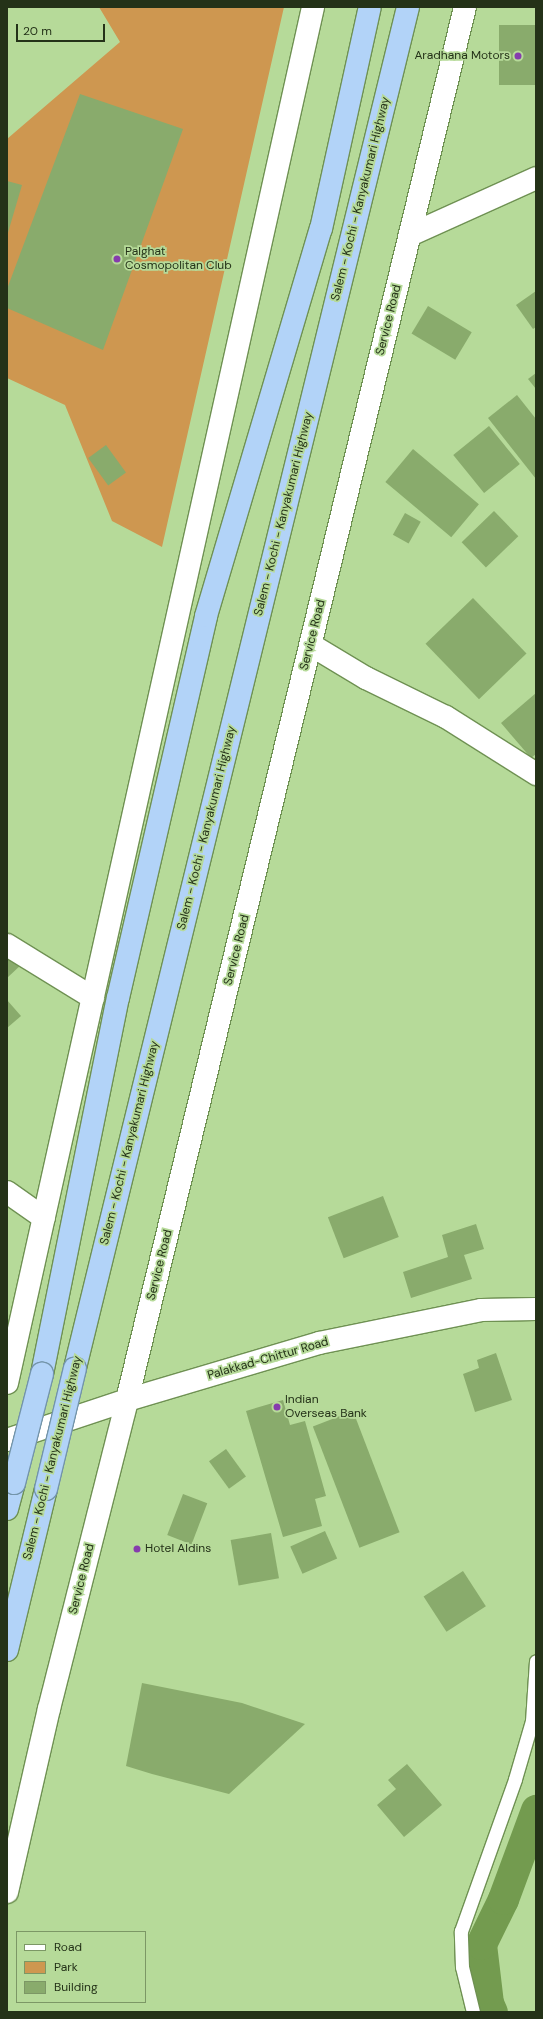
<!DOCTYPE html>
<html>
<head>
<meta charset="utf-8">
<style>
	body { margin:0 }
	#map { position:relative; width:543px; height:2019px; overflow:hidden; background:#b6da99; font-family:"DM Sans",sans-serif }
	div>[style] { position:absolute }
	.green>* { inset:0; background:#ce9750 }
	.canal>* { height:31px; margin:-15.5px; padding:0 15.5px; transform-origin:15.5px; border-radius:15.5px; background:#739b4f }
	.building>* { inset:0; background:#89ab6c; transform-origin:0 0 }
	.roads { filter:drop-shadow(1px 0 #6f9153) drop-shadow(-1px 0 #6f9153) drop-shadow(0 1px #6f9153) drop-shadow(0 -1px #6f9153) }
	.service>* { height:13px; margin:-6.5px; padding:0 6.5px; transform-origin:6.5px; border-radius:6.5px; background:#fff }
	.minor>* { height:22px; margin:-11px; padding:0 11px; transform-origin:11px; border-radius:11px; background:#fff }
	.tertiary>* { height:22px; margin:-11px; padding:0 11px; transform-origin:11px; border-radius:11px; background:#fff }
	.secondary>* { height:22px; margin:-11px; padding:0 11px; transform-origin:11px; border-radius:11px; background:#fff }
	.trunk>* { height:22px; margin:-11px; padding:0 11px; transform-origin:11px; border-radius:11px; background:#b2d3f8 }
	.bridges { filter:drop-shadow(1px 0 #7394a9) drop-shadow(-1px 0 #7394a9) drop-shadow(0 1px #7394a9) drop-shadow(0 -1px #7394a9) }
	.trunk-bridge>* { height:22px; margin:-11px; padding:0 11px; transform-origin:11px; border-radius:11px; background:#b2d3f8 }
	.dots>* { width:11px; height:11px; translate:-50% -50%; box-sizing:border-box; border:2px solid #b6da99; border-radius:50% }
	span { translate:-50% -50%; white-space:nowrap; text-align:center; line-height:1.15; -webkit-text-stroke:3.5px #b6da99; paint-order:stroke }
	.poi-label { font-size:12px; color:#243218 }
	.right { translate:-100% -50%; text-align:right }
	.left { translate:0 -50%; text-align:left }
	.street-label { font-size:12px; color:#243218 }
	.frame { position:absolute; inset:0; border:8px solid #243218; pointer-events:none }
	.legend { position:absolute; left:16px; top:1931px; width:130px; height:72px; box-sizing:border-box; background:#b6da99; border:1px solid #7c9765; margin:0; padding:5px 7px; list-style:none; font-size:12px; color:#243218 }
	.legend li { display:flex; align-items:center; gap:8px; height:20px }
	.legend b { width:20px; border:1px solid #7c9765 }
	.scale { position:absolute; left:16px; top:24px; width:89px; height:18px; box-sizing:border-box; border:2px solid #243218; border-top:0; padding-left:5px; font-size:12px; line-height:14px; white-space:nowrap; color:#243218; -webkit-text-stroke:3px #b6da99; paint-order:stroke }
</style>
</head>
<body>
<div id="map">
	<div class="green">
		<div style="clip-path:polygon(99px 7px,284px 7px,162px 547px,112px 521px,65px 405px,7px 378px,7px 139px,120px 42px)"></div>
	</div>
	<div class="canal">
		<div style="left:492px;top:2012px;width:10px;rotate:-114deg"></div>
		<div style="left:488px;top:2003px;width:59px;rotate:-96.8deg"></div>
		<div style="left:481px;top:1944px;width:50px;rotate:-63.9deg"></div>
		<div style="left:503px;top:1899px;width:95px;rotate:-69.7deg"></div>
	</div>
	<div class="building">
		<div style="left:536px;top:25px;width:60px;height:37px;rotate:90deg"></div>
		<div style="clip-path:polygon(80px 94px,183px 129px,103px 350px,7px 308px,7px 289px)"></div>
		<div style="clip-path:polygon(7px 181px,22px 185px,7px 236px)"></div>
		<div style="clip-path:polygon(536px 291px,536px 327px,533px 329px,516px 305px)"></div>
		<div style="left:428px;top:306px;width:51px;height:32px;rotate:31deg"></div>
		<div style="clip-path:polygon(536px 373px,536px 389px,528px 379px)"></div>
		<div style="clip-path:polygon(517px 395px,536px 419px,536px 479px,488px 418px)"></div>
		<div style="left:489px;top:426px;width:49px;height:46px;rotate:51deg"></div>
		<div style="left:106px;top:445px;width:34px;height:22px;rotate:54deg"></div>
		<div style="left:413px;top:449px;width:86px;height:43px;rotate:40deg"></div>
		<div style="left:494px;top:511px;width:35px;height:45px;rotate:46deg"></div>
		<div style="left:405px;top:513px;width:18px;height:25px;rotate:29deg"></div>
		<div style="left:473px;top:598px;width:77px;height:66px;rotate:46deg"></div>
		<div style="clip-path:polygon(536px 693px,536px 754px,531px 758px,501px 723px)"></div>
		<div style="clip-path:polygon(7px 947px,22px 964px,7px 978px)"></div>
		<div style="clip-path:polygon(7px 1000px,21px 1016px,7px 1028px)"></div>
		<div style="left:383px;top:1196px;width:44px;height:59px;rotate:69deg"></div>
		<div style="clip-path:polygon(476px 1224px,484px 1249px,464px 1255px,472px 1279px,411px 1298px,403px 1272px,448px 1257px,442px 1235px)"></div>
		<div style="clip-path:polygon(496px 1353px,512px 1400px,475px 1412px,463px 1374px,479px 1368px,477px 1360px)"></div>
		<div style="clip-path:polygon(283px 1400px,290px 1425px,305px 1421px,326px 1496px,315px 1499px,322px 1526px,283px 1537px,246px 1411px)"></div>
		<div style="left:353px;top:1411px;width:130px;height:43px;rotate:69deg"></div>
		<div style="left:226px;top:1449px;width:34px;height:21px;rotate:54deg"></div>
		<div style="left:183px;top:1494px;width:26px;height:44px;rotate:21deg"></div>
		<div style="left:325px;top:1531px;width:30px;height:38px;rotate:66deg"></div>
		<div style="left:271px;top:1533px;width:46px;height:41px;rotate:80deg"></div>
		<div style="left:463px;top:1571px;width:42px;height:47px;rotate:57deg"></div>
		<div style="clip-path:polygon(142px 1683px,242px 1703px,305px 1724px,229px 1794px,152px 1774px,126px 1766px)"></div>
		<div style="clip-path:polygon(407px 1764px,442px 1805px,404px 1837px,377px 1805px,396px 1789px,388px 1780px)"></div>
	</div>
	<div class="roads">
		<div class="service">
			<div style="left:473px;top:2012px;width:46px;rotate:-103.7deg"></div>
			<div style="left:462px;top:1967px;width:36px;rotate:-92deg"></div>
			<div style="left:461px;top:1931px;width:161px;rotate:-70.4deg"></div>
			<div style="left:515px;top:1779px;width:60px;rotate:-73.7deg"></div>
			<div style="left:532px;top:1721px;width:60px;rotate:-86.2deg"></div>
		</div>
		<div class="minor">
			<div style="left:410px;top:235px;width:138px;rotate:-24.3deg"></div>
			<div style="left:311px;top:645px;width:64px;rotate:31deg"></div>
			<div style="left:366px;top:678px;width:89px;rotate:26deg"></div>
			<div style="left:446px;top:717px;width:107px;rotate:32.3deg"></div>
			<div style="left:7px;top:945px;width:101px;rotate:31.6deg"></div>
			<div style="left:7px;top:1192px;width:45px;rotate:35.1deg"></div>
		</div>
		<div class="tertiary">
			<div style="left:7px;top:1383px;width:1410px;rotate:-77.46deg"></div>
			<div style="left:7px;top:1892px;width:188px;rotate:-77.1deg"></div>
			<div style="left:49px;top:1709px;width:319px;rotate:-75.8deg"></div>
			<div style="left:127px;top:1400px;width:1433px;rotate:-76.36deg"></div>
		</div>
		<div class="secondary">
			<div style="left:7px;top:1440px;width:126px;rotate:-18.4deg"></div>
			<div style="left:127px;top:1400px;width:200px;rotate:-16.5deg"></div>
			<div style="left:319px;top:1343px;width:165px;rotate:-11.5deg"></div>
			<div style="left:481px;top:1310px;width:55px;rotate:-1deg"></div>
		</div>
		<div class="trunk">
			<div style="left:75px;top:1368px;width:1401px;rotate:-76.25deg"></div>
			<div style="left:42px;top:1374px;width:384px;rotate:-78.6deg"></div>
			<div style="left:118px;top:998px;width:392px;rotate:-77deg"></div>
			<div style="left:206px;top:616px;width:404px;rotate:-73.5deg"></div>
			<div style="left:321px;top:229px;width:227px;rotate:-77.6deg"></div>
			<div style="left:7px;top:1509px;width:27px;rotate:-75deg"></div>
			<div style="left:7px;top:1650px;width:166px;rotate:-76.4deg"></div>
		</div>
	</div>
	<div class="bridges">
		<div class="trunk-bridge">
			<div style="left:14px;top:1483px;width:113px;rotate:-75.6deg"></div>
			<div style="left:46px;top:1489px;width:124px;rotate:-76.5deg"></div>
		</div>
	</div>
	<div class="dots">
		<div style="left:518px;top:56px;background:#863cad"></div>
		<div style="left:117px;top:259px;background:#863cad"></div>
		<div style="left:277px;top:1407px;background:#863cad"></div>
		<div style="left:137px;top:1549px;background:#863cad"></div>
	</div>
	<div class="poi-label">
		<span class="right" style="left:510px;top:56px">Aradhana Motors</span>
		<span class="left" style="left:125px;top:259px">Palghat<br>Cosmopolitan Club</span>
		<span class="left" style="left:285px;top:1407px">Indian<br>Overseas Bank</span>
		<span class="left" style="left:145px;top:1549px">Hotel Aldins</span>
	</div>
	<div class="street-label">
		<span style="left:361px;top:199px;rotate:-76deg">Salem - Kochi - Kanyakumari Highway</span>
		<span style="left:389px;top:320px;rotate:-76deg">Service Road</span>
		<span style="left:284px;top:514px;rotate:-76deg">Salem - Kochi - Kanyakumari Highway</span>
		<span style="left:313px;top:635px;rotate:-76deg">Service Road</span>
		<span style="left:207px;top:828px;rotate:-76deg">Salem - Kochi - Kanyakumari Highway</span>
		<span style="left:237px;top:950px;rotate:-76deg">Service Road</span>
		<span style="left:130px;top:1143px;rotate:-76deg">Salem - Kochi - Kanyakumari Highway</span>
		<span style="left:160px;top:1265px;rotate:-76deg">Service Road</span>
		<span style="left:268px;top:1359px;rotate:-16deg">Palakkad-Chittur Road</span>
		<span style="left:53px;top:1458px;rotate:-76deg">Salem - Kochi - Kanyakumari Highway</span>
		<span style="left:82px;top:1579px;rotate:-76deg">Service Road</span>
	</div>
	<div class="frame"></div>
	<ul class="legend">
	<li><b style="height:5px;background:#fff"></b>Road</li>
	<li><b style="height:11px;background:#ce9750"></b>Park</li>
	<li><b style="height:11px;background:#89ab6c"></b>Building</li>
	</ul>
	<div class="scale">20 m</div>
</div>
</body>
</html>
